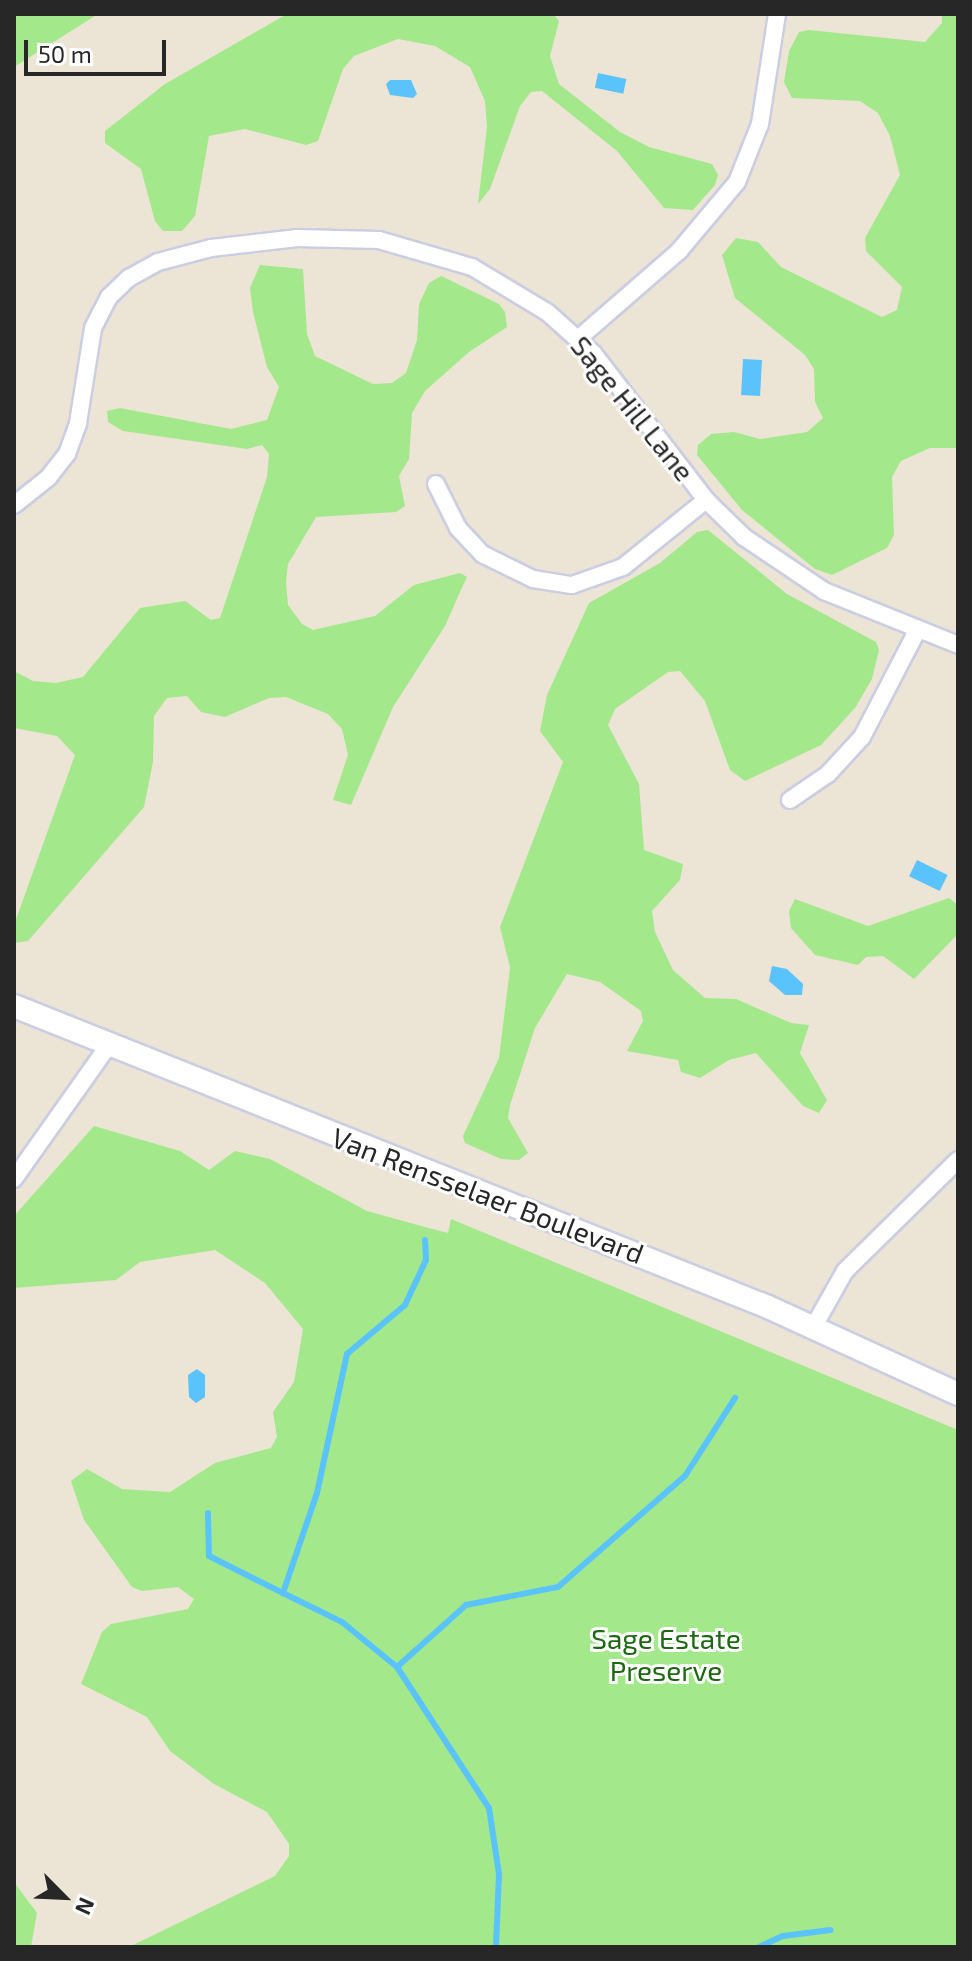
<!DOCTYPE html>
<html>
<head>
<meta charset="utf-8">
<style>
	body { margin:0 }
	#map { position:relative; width:972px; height:1961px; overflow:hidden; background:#ece4d5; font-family:"Exo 2",sans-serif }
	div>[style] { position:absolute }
	.green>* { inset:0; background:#a3e98b }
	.water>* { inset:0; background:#5bc3fb; transform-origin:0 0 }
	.stream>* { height:6px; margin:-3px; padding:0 3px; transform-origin:3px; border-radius:3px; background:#5bc3fb }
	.roads { filter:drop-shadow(2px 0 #cbcde2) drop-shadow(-2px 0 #cbcde2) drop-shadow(0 2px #cbcde2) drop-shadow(0 -2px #cbcde2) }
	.minor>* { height:16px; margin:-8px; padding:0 8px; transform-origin:8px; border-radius:8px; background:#fff }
	.secondary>* { height:22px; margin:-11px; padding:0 11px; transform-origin:11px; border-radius:11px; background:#fff }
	span { translate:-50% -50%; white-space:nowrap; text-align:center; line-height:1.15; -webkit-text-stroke:6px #fff; paint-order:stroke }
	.street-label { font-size:28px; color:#272727 }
	.park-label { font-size:28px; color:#1c6911 }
	.frame { position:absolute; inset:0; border:16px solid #272727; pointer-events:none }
	.north { position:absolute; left:24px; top:1857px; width:80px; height:80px; -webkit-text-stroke:6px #fff; paint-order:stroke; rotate:114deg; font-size:22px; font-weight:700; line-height:32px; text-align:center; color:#272727 }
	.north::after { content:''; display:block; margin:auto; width:28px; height:36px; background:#272727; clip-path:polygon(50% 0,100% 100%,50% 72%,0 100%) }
	.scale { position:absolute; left:24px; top:40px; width:142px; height:36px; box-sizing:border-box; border:4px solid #272727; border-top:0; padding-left:10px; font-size:24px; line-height:28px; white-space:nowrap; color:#272727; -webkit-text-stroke:6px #fff; paint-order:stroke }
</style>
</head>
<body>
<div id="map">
	<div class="green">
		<div style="clip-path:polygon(14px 14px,98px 14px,14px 67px)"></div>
		<div style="clip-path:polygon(287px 14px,553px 14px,559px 21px,550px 56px,559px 84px,620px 132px,649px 147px,712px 164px,718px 175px,715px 185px,693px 210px,664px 208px,617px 151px,542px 91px,531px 92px,520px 106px,490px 189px,478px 204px,487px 127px,485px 101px,470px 67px,435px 46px,398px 39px,354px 56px,343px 69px,318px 141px,306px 145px,245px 129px,209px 136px,195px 216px,182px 231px,163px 231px,155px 221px,141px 169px,105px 143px,105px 131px,165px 84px)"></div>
		<div style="clip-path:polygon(942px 14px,958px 14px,958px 448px,930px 448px,901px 461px,892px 477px,894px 535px,887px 548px,832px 575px,815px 569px,742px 510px,697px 455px,698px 445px,711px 434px,734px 432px,760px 439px,807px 432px,823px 418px,815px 402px,814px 369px,805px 355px,735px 298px,722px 255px,736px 238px,758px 242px,781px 267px,882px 317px,897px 310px,902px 287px,866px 251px,865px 238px,900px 175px,890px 136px,878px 113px,860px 101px,792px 98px,784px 82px,789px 51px,799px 32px,809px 30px,925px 42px,942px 23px)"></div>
		<div style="clip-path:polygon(260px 265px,303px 269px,307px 334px,315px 356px,373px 384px,392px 383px,406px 373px,417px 340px,419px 304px,429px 283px,441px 276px,499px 304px,505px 312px,507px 327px,469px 352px,425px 391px,412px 413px,409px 459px,399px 476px,405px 506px,396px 512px,316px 517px,288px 564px,286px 582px,288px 605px,302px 624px,313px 630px,375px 616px,414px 585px,460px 573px,467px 577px,464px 583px,445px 626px,393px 707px,351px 805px,333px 800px,348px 755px,342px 729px,328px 714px,286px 697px,269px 698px,225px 717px,201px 712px,187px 696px,167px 698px,154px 716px,153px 762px,144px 807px,28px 941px,14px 943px,14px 925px,75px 755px,57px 736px,14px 728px,14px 671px,33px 681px,56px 683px,83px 677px,140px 608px,185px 601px,211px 620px,220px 618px,267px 477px,269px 454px,262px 445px,247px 449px,123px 431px,108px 422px,107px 411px,120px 408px,231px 429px,267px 420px,279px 387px,267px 367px,253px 312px,250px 288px)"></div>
		<div style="clip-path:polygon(708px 530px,787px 594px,876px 642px,879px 650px,872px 679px,855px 708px,821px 745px,745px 781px,730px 770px,705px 701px,680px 671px,668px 672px,615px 709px,608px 725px,639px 784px,644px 850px,683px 864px,680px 880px,652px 911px,655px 932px,673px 970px,705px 998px,736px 999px,791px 1023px,809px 1025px,800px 1053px,827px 1100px,819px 1113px,803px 1106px,756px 1053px,729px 1060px,700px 1078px,681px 1072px,678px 1060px,627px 1051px,643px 1021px,641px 1011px,600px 982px,567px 974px,535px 1028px,510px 1105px,508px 1118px,528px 1153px,519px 1160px,501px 1159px,465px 1143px,463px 1136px,499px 1058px,510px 968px,500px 927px,563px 762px,540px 731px,547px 695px,589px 603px,660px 563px,697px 532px)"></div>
		<div style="clip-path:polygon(949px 898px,958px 905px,958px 934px,914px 979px,883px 956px,866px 957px,858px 965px,815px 955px,791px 928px,789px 911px,795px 899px,868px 926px)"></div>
		<div style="clip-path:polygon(94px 1126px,180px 1151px,209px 1170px,235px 1151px,270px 1159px,367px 1211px,425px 1227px,448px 1233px,451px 1219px,958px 1430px,958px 1947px,129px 1947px,275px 1876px,289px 1856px,289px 1844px,267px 1812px,214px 1784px,170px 1751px,147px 1717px,81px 1684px,102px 1632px,111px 1624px,188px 1609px,194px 1599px,178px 1587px,142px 1591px,132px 1587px,84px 1520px,71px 1481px,87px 1469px,122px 1489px,170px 1492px,215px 1463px,271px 1448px,277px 1437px,273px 1412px,294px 1382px,303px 1329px,265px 1283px,215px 1250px,140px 1262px,116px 1280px,14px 1288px,14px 1216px)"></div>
		<div style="clip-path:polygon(14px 1882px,37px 1913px,31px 1947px,14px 1947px)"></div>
	</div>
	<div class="water">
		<div style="left:598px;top:73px;width:29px;height:15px;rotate:12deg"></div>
		<div style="clip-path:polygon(390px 80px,411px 80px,417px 94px,413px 98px,390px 95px,386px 84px)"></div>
		<div style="left:743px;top:359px;width:19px;height:36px;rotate:3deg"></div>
		<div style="left:917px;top:860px;width:34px;height:18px;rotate:26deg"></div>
		<div style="clip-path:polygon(772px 966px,787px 969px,803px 984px,802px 995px,785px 995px,769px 981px)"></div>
		<div style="clip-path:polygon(197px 1369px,205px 1375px,205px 1397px,196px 1403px,189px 1397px,188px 1375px)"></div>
	</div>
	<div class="stream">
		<div style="left:425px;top:1240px;width:20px;rotate:87deg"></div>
		<div style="left:426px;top:1260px;width:50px;rotate:115deg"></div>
		<div style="left:405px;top:1305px;width:76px;rotate:139.8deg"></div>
		<div style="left:347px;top:1354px;width:142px;rotate:102.2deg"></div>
		<div style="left:317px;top:1493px;width:106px;rotate:108.8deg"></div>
		<div style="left:283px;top:1593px;width:66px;rotate:26.2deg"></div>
		<div style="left:342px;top:1622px;width:71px;rotate:39.3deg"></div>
		<div style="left:397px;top:1667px;width:168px;rotate:56.9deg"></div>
		<div style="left:489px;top:1808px;width:67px;rotate:81.4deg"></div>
		<div style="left:499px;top:1874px;width:73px;rotate:92.4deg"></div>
		<div style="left:208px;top:1513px;width:43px;rotate:88.7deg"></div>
		<div style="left:209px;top:1556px;width:83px;rotate:26.6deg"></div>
		<div style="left:397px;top:1667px;width:93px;rotate:-41.9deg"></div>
		<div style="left:466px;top:1605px;width:94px;rotate:-11.1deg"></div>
		<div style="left:558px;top:1587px;width:169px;rotate:-41.2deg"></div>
		<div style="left:685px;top:1476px;width:93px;rotate:-57.3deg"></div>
		<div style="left:759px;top:1947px;width:26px;rotate:-25deg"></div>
		<div style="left:783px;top:1936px;width:48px;rotate:-7.1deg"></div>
	</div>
	<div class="roads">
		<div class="minor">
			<div style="left:579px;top:338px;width:133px;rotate:-41deg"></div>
			<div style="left:679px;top:251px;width:90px;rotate:-50deg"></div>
			<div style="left:737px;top:182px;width:62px;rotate:-68.4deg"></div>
			<div style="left:760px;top:124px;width:111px;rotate:-81.2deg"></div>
			<div style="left:436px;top:484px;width:49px;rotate:63.4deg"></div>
			<div style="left:458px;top:528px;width:35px;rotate:47deg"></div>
			<div style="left:482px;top:554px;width:57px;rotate:26.1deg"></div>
			<div style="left:533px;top:579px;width:39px;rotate:9deg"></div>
			<div style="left:572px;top:585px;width:54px;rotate:-19.4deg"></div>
			<div style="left:623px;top:567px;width:107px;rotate:-38.9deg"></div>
			<div style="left:14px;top:505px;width:43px;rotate:-38.5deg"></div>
			<div style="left:48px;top:478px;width:31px;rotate:-52deg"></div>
			<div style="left:67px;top:454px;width:33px;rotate:-70deg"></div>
			<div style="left:78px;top:423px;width:96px;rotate:-81deg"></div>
			<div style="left:93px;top:328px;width:35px;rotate:-63deg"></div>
			<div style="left:109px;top:297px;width:28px;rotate:-44deg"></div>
			<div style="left:129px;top:278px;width:33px;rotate:-29deg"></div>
			<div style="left:158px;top:262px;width:55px;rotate:-14.8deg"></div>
			<div style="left:211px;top:248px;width:87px;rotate:-6.6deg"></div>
			<div style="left:297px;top:238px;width:82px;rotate:1.4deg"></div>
			<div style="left:379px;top:240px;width:97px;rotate:16.2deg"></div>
			<div style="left:472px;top:267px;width:87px;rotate:31deg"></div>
			<div style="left:547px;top:312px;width:63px;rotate:41.8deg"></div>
			<div style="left:594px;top:354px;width:184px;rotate:52.5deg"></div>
			<div style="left:706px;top:500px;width:53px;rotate:44.2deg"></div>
			<div style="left:744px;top:537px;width:97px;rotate:34deg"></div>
			<div style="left:824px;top:591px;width:144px;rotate:21.9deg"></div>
			<div style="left:790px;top:800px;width:46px;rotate:-34.4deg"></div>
			<div style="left:828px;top:774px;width:50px;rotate:-47.4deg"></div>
			<div style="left:862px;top:737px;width:119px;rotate:-62.6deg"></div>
			<div style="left:14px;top:1179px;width:163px;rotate:-54.7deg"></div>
			<div style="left:814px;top:1326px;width:63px;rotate:-60.6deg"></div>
			<div style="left:845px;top:1271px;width:158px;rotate:-44.5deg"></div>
		</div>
		<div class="secondary">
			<div style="left:14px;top:1006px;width:812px;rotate:21.76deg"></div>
			<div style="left:768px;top:1307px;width:209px;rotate:24.6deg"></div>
		</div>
	</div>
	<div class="street-label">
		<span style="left:633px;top:408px;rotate:51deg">Sage Hill Lane</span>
		<span style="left:488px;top:1195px;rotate:21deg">Van Rensselaer Boulevard</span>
	</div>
	<div class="park-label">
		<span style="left:666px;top:1654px">Sage Estate<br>Preserve</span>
	</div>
	<div class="frame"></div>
	<div class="north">N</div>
	<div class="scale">50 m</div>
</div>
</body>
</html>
